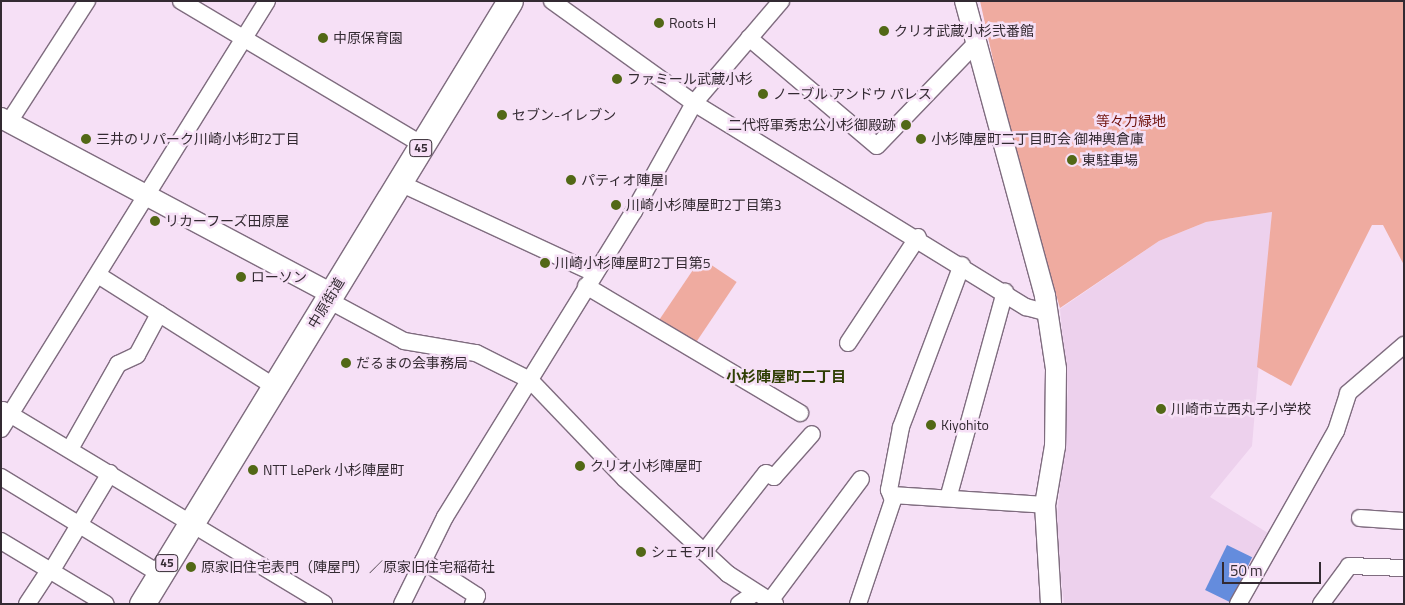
<!DOCTYPE html>
<html>
<head>
<meta charset="utf-8">
<style>
	body { margin:0 }
	#map { position:relative; width:1405px; height:605px; overflow:hidden; background:#f6e0f6; font-family:"Titillium Web","Noto Sans JP",sans-serif }
	div>[style] { position:absolute }
	.built>* { inset:0; background:#edd1ed }
	.green>* { inset:0; background:#efaba0; transform-origin:0 0 }
	.water>* { inset:0; background:#648cdd; transform-origin:0 0 }
	.roads { filter:drop-shadow(1px 0 #7f6c7f) drop-shadow(-1px 0 #7f6c7f) drop-shadow(0 1px #7f6c7f) drop-shadow(0 -1px #7f6c7f) }
	.minor>* { height:16px; margin:-8px; padding:0 8px; transform-origin:8px; border-radius:8px; background:#fff }
	.tertiary>* { height:20px; margin:-10px; padding:0 10px; transform-origin:10px; border-radius:10px; background:#fff }
	.primary>* { height:25px; margin:-12.5px; padding:0 12.5px; transform-origin:12.5px; border-radius:12.5px; background:#fff }
	.dots>* { width:14px; height:14px; translate:-50% -50%; box-sizing:border-box; border:2px solid #f6e0f6; border-radius:50% }
	span { translate:-50% -50%; white-space:nowrap; text-align:center; line-height:1.15; -webkit-text-stroke:5px #f6e0f6; paint-order:stroke }
	.shield-label span { padding:1px 4px; background:#f6e0f6; border:1px solid; border-radius:4px; -webkit-text-stroke-width:0 }
	.shield-label { font-size:12px; color:#332a32; font-weight:700 }
	.poi-label { font-size:14px; color:#332a32 }
	.left { translate:0 -50%; text-align:left }
	.right { translate:-100% -50%; text-align:right }
	.park-label { font-size:14px; color:#6f120c }
	.street-label { font-size:14px; color:#332a32 }
	.neighbourhood-label { font-size:15px; color:#2f3e04; font-weight:700 }
	.frame { position:absolute; inset:0; border:2px solid #332a32; pointer-events:none }
	.scale { position:absolute; left:1222px; top:562px; width:99px; height:22px; box-sizing:border-box; border:2px solid #332a32; border-top:0; padding-left:6px; font-size:15px; line-height:18px; white-space:nowrap; color:#332a32; -webkit-text-stroke:4px #f6e0f6; paint-order:stroke }
</style>
</head>
<body>
<div id="map">
	<div class="built">
		<div style="clip-path:polygon(1272px 212px,1252px 446px,1210px 497px,1268px 533px,1236px 604px,1064px 604px,1056px 532px,1068px 391px,1060px 309px,1159px 241px,1206px 222px)"></div>
	</div>
	<div class="green">
		<div style="clip-path:polygon(980px 1px,1404px 1px,1404px 265px,1383px 225px,1372px 225px,1291px 386px,1257px 367px,1272px 212px,1206px 222px,1159px 241px,1060px 308px,1010px 136px)"></div>
		<div style="left:701px;top:258px;width:43px;height:77px;rotate:34deg"></div>
	</div>
	<div class="water">
		<div style="left:1227px;top:545px;width:28px;height:50px;rotate:26deg"></div>
	</div>
	<div class="roads">
		<div class="minor">
			<div style="left:181px;top:1px;width:282px;rotate:30.8deg"></div>
			<div style="left:552px;top:1px;width:175px;rotate:35.7deg"></div>
			<div style="left:694px;top:103px;width:390px;rotate:31.6deg"></div>
			<div style="left:1026px;top:307px;width:23px;rotate:15deg"></div>
			<div style="left:749px;top:38px;width:167px;rotate:40.2deg"></div>
			<div style="left:877px;top:146px;width:144px;rotate:-46.1deg"></div>
			<div style="left:9px;top:122px;width:144px;rotate:-57.2deg"></div>
			<div style="left:400px;top:183px;width:214px;rotate:24.9deg"></div>
			<div style="left:98px;top:275px;width:209px;rotate:32.3deg"></div>
			<div style="left:586px;top:286px;width:249px;rotate:30.7deg"></div>
			<div style="left:328px;top:300px;width:86px;rotate:28.3deg"></div>
			<div style="left:404px;top:341px;width:73px;rotate:9.5deg"></div>
			<div style="left:476px;top:353px;width:60px;rotate:26.6deg"></div>
			<div style="left:530px;top:380px;width:136px;rotate:46.2deg"></div>
			<div style="left:624px;top:478px;width:142px;rotate:42.7deg"></div>
			<div style="left:728px;top:574px;width:56px;rotate:32.6deg"></div>
			<div style="left:848px;top:343px;width:127px;rotate:-56.6deg"></div>
			<div style="left:3px;top:410px;width:375px;rotate:31.1deg"></div>
			<div style="left:1px;top:429px;width:504px;rotate:-58.14deg"></div>
			<div style="left:70px;top:449px;width:98px;rotate:-60.5deg"></div>
			<div style="left:118px;top:364px;width:21px;rotate:-25deg"></div>
			<div style="left:137px;top:355px;width:47px;rotate:-61.8deg"></div>
			<div style="left:1px;top:477px;width:186px;rotate:31.4deg"></div>
			<div style="left:892px;top:495px;width:153px;rotate:3.7deg"></div>
			<div style="left:949px;top:495px;width:211px;rotate:-74.6deg"></div>
			<div style="left:1360px;top:518px;width:44px;rotate:3.9deg"></div>
			<div style="left:1px;top:541px;width:122px;rotate:31deg"></div>
			<div style="left:704px;top:552px;width:100px;rotate:-51.9deg"></div>
			<div style="left:766px;top:473px;width:9px;rotate:27deg"></div>
			<div style="left:774px;top:477px;width:57px;rotate:-48.5deg"></div>
			<div style="left:423px;top:561px;width:64px;rotate:32.9deg"></div>
			<div style="left:477px;top:596px;width:9px;rotate:117deg"></div>
			<div style="left:52px;top:570px;width:113px;rotate:-59.1deg"></div>
			<div style="left:770px;top:601px;width:152px;rotate:-53.3deg"></div>
			<div style="left:27px;top:604px;width:42px;rotate:-56.7deg"></div>
			<div style="left:402px;top:604px;width:97px;rotate:-63.7deg"></div>
			<div style="left:445px;top:517px;width:360px;rotate:-58.3deg"></div>
			<div style="left:634px;top:211px;width:124px;rotate:-60.9deg"></div>
			<div style="left:694px;top:103px;width:134px;rotate:-49.5deg"></div>
			<div style="left:739px;top:604px;width:19px;rotate:-35deg"></div>
			<div style="left:858px;top:604px;width:110px;rotate:-71.4deg"></div>
			<div style="left:893px;top:500px;width:11px;rotate:-112deg"></div>
			<div style="left:889px;top:490px;width:64px;rotate:-79.2deg"></div>
			<div style="left:901px;top:427px;width:173px;rotate:-69.4deg"></div>
			<div style="left:1238px;top:604px;width:199px;rotate:-60.5deg"></div>
			<div style="left:1336px;top:431px;width:40px;rotate:-72deg"></div>
			<div style="left:1348px;top:393px;width:74px;rotate:-40.6deg"></div>
			<div style="left:1321px;top:604px;width:47px;rotate:-53.6deg"></div>
			<div style="left:1349px;top:566px;width:55px;rotate:2.1deg"></div>
		</div>
		<div class="tertiary">
			<div style="left:965px;top:1px;width:306px;rotate:74.8deg"></div>
			<div style="left:1045px;top:296px;width:74px;rotate:81.4deg"></div>
			<div style="left:1056px;top:369px;width:77px;rotate:90.7deg"></div>
			<div style="left:1055px;top:446px;width:60px;rotate:99.6deg"></div>
			<div style="left:1045px;top:505px;width:99px;rotate:86.5deg"></div>
			<div style="left:1px;top:118px;width:375px;rotate:28deg"></div>
		</div>
		<div class="primary">
			<div style="left:142px;top:604px;width:706px;rotate:-58.61deg"></div>
		</div>
	</div>
	<div class="dots">
		<div style="left:659px;top:23px;background:#526816"></div>
		<div style="left:884px;top:31px;background:#526816"></div>
		<div style="left:323px;top:38px;background:#526816"></div>
		<div style="left:617px;top:79px;background:#526816"></div>
		<div style="left:763px;top:94px;background:#526816"></div>
		<div style="left:502px;top:115px;background:#526816"></div>
		<div style="left:906px;top:125px;background:#526816"></div>
		<div style="left:86px;top:139px;background:#526816"></div>
		<div style="left:921px;top:139px;background:#526816"></div>
		<div style="left:1072px;top:160px;background:#526816"></div>
		<div style="left:571px;top:180px;background:#526816"></div>
		<div style="left:616px;top:205px;background:#526816"></div>
		<div style="left:155px;top:221px;background:#526816"></div>
		<div style="left:545px;top:263px;background:#526816"></div>
		<div style="left:241px;top:277px;background:#526816"></div>
		<div style="left:346px;top:363px;background:#526816"></div>
		<div style="left:1161px;top:409px;background:#526816"></div>
		<div style="left:931px;top:425px;background:#526816"></div>
		<div style="left:580px;top:466px;background:#526816"></div>
		<div style="left:253px;top:470px;background:#526816"></div>
		<div style="left:641px;top:552px;background:#526816"></div>
		<div style="left:191px;top:567px;background:#526816"></div>
	</div>
	<div class="shield-label">
		<span style="left:421px;top:148px">45</span>
		<span style="left:167px;top:563px">45</span>
	</div>
	<div class="poi-label">
		<span class="left" style="left:669px;top:23px">Roots H</span>
		<span class="left" style="left:894px;top:31px">クリオ武蔵小杉弐番館</span>
		<span class="left" style="left:333px;top:38px">中原保育園</span>
		<span class="left" style="left:627px;top:79px">ファミール武蔵小杉</span>
		<span class="left" style="left:773px;top:94px">ノーブル アンドウ パレス</span>
		<span class="left" style="left:512px;top:115px">セブン-イレブン</span>
		<span class="right" style="left:896px;top:125px">二代将軍秀忠公小杉御殿跡</span>
		<span class="left" style="left:96px;top:139px">三井のリパーク川崎小杉町2丁目</span>
		<span class="left" style="left:931px;top:139px">小杉陣屋町二丁目町会 御神輿倉庫</span>
		<span class="left" style="left:1082px;top:160px">東駐車場</span>
		<span class="left" style="left:581px;top:180px">パティオ陣屋I</span>
		<span class="left" style="left:626px;top:205px">川崎小杉陣屋町2丁目第3</span>
		<span class="left" style="left:165px;top:221px">リカーフーズ田原屋</span>
		<span class="left" style="left:555px;top:263px">川崎小杉陣屋町2丁目第5</span>
		<span class="left" style="left:251px;top:277px">ローソン</span>
		<span class="left" style="left:356px;top:363px">だるまの会事務局</span>
		<span class="left" style="left:1171px;top:409px">川崎市立西丸子小学校</span>
		<span class="left" style="left:941px;top:425px">Kiyohito</span>
		<span class="left" style="left:590px;top:466px">クリオ小杉陣屋町</span>
		<span class="left" style="left:263px;top:470px">NTT LePerk 小杉陣屋町</span>
		<span class="left" style="left:651px;top:552px">シェモアII</span>
		<span class="left" style="left:201px;top:567px">原家旧住宅表門（陣屋門）／原家旧住宅稲荷社</span>
	</div>
	<div class="park-label">
		<span style="left:1131px;top:121px">等々力緑地</span>
	</div>
	<div class="street-label">
		<span style="left:326px;top:303px;rotate:-59deg">中原街道</span>
	</div>
	<div class="neighbourhood-label">
		<span style="left:786px;top:377px">小杉陣屋町二丁目</span>
	</div>
	<div class="frame"></div>
	<div class="scale">50 m</div>
</div>
</body>
</html>
